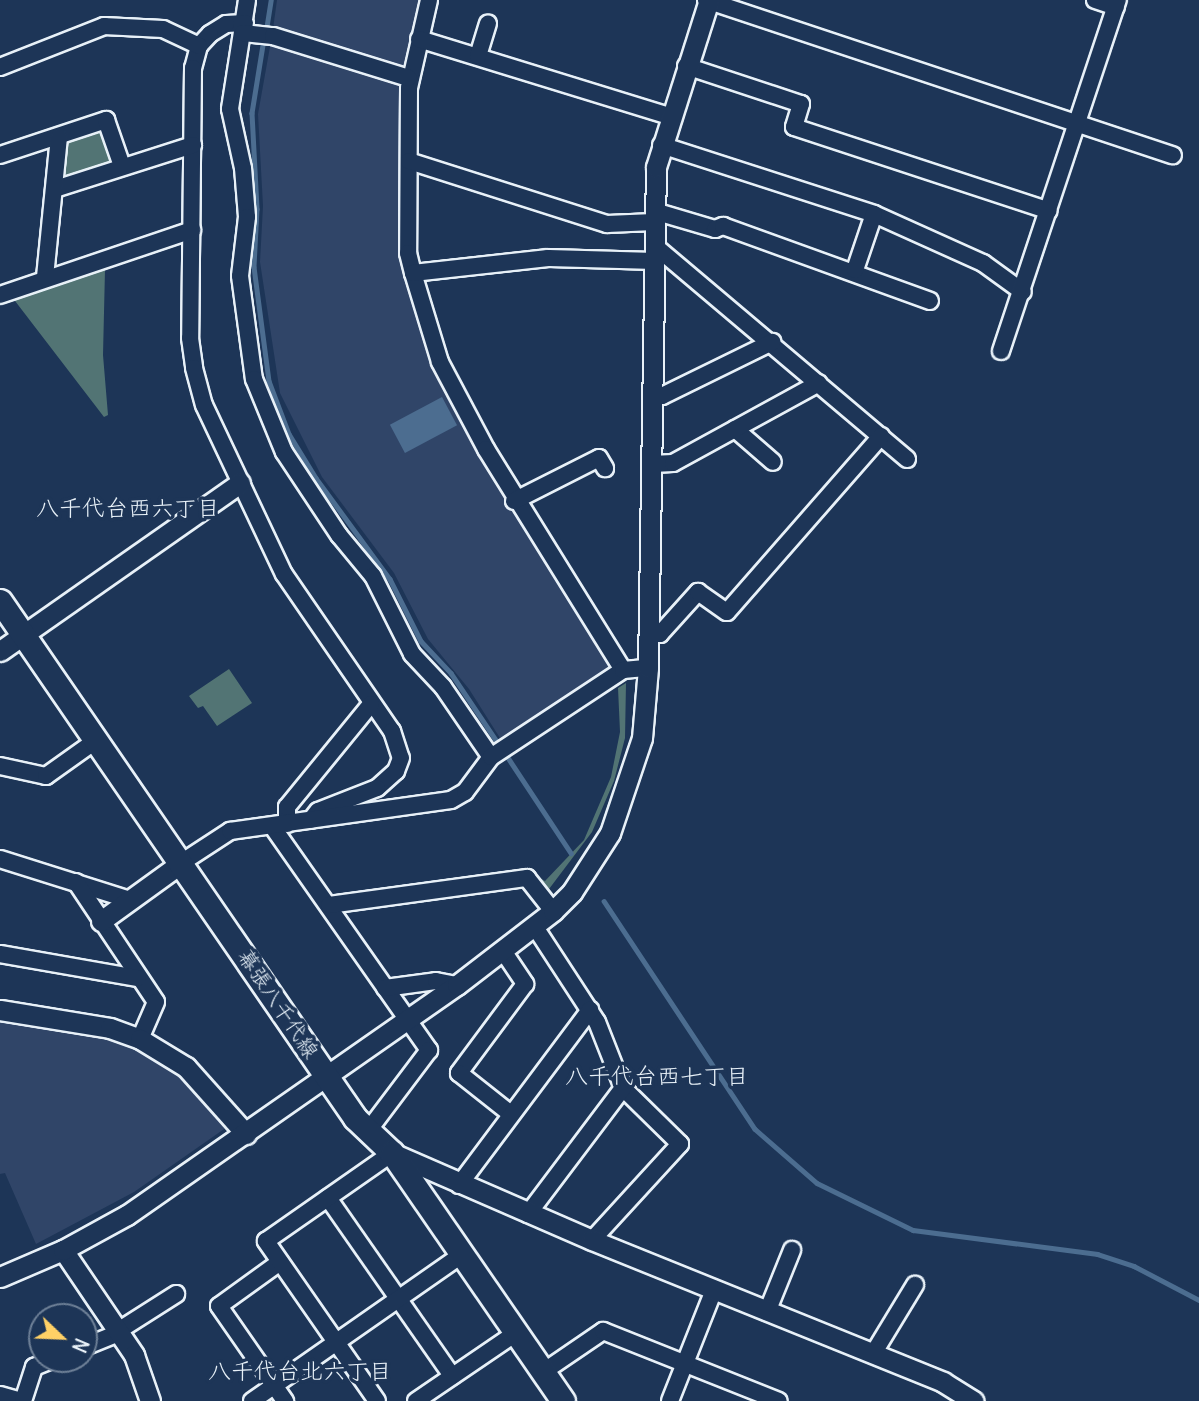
<!DOCTYPE html>
<html>
<head>
<meta charset="utf-8">
<style>
	body { margin:0 }
	#map { position:relative; width:1199px; height:1401px; overflow:hidden; background:#1d3557; font-family:Delius,"Klee One",sans-serif }
	div>[style] { position:absolute }
	.built>* { inset:0; background:#304568 }
	.green>* { inset:0; background:#527474 }
	.water>* { inset:0; background:#4c6d90; transform-origin:0 0 }
	.stream>* { height:4.5px; margin:-2.25px; padding:0 2.25px; transform-origin:2.25px; border-radius:2.25px; background:#4c6d90 }
	.roads { filter:drop-shadow(2px 0 #e8f1f8) drop-shadow(-2px 0 #e8f1f8) drop-shadow(0 2px #e8f1f8) drop-shadow(0 -2px #e8f1f8) }
	.minor>* { height:16px; margin:-8px; padding:0 8px; transform-origin:8px; border-radius:8px; background:#1d3557 }
	.tertiary>* { height:19px; margin:-9.5px; padding:0 9.5px; transform-origin:9.5px; border-radius:9.5px; background:#1d3557 }
	.secondary>* { height:23px; margin:-11.5px; padding:0 11.5px; transform-origin:11.5px; border-radius:11.5px; background:#1d3557 }
	span { translate:-50% -50%; white-space:nowrap; text-align:center; line-height:1.15; -webkit-text-stroke:7px #1d3557; paint-order:stroke }
	.street-label { font-size:21px; color:#e8f1f8 }
	.neighbourhood-label { font-size:23px; color:#e8f1f8 }
	.north { position:absolute; left:28px; top:1303px; width:70px; height:70px; box-sizing:border-box; background:#1d3557; border:2px solid #6e8097; border-radius:50%; rotate:113deg; font-size:19px; font-weight:700; line-height:28px; text-align:center; color:#e8f1f8 }
	.north::after { content:''; display:block; margin:auto; width:24px; height:32px; background:#ffd166; clip-path:polygon(50% 0,100% 100%,50% 72%,0 100%) }
</style>
</head>
<body>
<div id="map">
	<div class="built">
		<div style="clip-path:polygon(277px 0,423px 0,403px 70px,273px 29px)"></div>
		<div style="clip-path:polygon(271px 41px,403px 87px,401px 248px,486px 463px,611px 666px,610px 672px,500px 738px,469px 689px,428px 639px,394px 573px,322px 477px,280px 393px,260px 262px,263px 206px,258px 114px)"></div>
		<div style="clip-path:polygon(0 1020px,108px 1037px,136px 1048px,180px 1074px,227px 1127px,134px 1192px,36px 1244px,5px 1173px,0 1174px)"></div>
	</div>
	<div class="green">
		<div style="clip-path:polygon(99px 127px,107px 130px,115px 156px,111px 165px,60px 181px,62px 142px)"></div>
		<div style="clip-path:polygon(100px 265px,105px 270px,103px 355px,108px 415px,104px 417px,12px 297px)"></div>
		<div style="clip-path:polygon(229px 669px,252px 703px,217px 726px,203px 706px,198px 708px,189px 696px)"></div>
		<div style="clip-path:polygon(626px 683px,625px 738px,614px 781px,592px 832px,546px 893px,530px 872px,545px 881px,584px 840px,611px 777px,620px 732px,618px 688px)"></div>
	</div>
	<div class="water">
		<div style="left:442px;top:397px;width:32px;height:59px;rotate:62deg"></div>
	</div>
	<div class="stream">
		<div style="left:266px;top:30px;width:30px;rotate:-81deg"></div>
		<div style="left:264px;top:39px;width:75px;rotate:99.2deg"></div>
		<div style="left:252px;top:113px;width:96px;rotate:87deg"></div>
		<div style="left:257px;top:209px;width:58px;rotate:93deg"></div>
		<div style="left:254px;top:267px;width:115px;rotate:82.5deg"></div>
		<div style="left:269px;top:381px;width:57px;rotate:69.3deg"></div>
		<div style="left:289px;top:434px;width:52px;rotate:58.5deg"></div>
		<div style="left:316px;top:478px;width:125px;rotate:53.8deg"></div>
		<div style="left:390px;top:579px;width:69px;rotate:63.4deg"></div>
		<div style="left:421px;top:641px;width:44px;rotate:46.8deg"></div>
		<div style="left:451px;top:673px;width:88px;rotate:56.1deg"></div>
		<div style="left:505px;top:753px;width:120px;rotate:56.6deg"></div>
		<div style="left:604px;top:901px;width:273px;rotate:56.5deg"></div>
		<div style="left:755px;top:1129px;width:82px;rotate:41.1deg"></div>
		<div style="left:817px;top:1183px;width:107px;rotate:26.1deg"></div>
		<div style="left:913px;top:1230px;width:186px;rotate:7.4deg"></div>
		<div style="left:1097px;top:1254px;width:39px;rotate:18deg"></div>
		<div style="left:1134px;top:1266px;width:73px;rotate:27.6deg"></div>
	</div>
	<div class="roads">
		<div class="minor">
			<div style="left:247px;top:0;width:110px;rotate:98.9deg"></div>
			<div style="left:230px;top:109px;width:60px;rotate:77.6deg"></div>
			<div style="left:243px;top:168px;width:49px;rotate:85.3deg"></div>
			<div style="left:247px;top:217px;width:59px;rotate:96.8deg"></div>
			<div style="left:240px;top:276px;width:104px;rotate:82.3deg"></div>
			<div style="left:254px;top:379px;width:79px;rotate:67.7deg"></div>
			<div style="left:284px;top:452px;width:100px;rotate:56.5deg"></div>
			<div style="left:339px;top:535px;width:53px;rotate:50.3deg"></div>
			<div style="left:373px;top:576px;width:87px;rotate:63.4deg"></div>
			<div style="left:412px;top:654px;width:45px;rotate:46.8deg"></div>
			<div style="left:443px;top:687px;width:85px;rotate:55.6deg"></div>
			<div style="left:429px;top:0;width:90px;rotate:102.8deg"></div>
			<div style="left:409px;top:88px;width:165px;rotate:90.3deg"></div>
			<div style="left:408px;top:253px;width:21px;rotate:76deg"></div>
			<div style="left:413px;top:273px;width:93px;rotate:73.1deg"></div>
			<div style="left:440px;top:362px;width:98px;rotate:62.1deg"></div>
			<div style="left:486px;top:449px;width:260px;rotate:58.2deg"></div>
			<div style="left:706px;top:0;width:492px;rotate:18.4deg"></div>
			<div style="left:1095px;top:0;width:22px;rotate:18deg"></div>
			<div style="left:245px;top:23px;width:19px;rotate:177deg"></div>
			<div style="left:226px;top:24px;width:19px;rotate:148deg"></div>
			<div style="left:210px;top:34px;width:16px;rotate:133deg"></div>
			<div style="left:199px;top:46px;width:23px;rotate:105deg"></div>
			<div style="left:193px;top:68px;width:270px;rotate:90.6deg"></div>
			<div style="left:190px;top:338px;width:30px;rotate:82deg"></div>
			<div style="left:194px;top:368px;width:38px;rotate:75deg"></div>
			<div style="left:204px;top:405px;width:187px;rotate:64.7deg"></div>
			<div style="left:284px;top:574px;width:191px;rotate:55.5deg"></div>
			<div style="left:392px;top:731px;width:28px;rotate:72deg"></div>
			<div style="left:401px;top:758px;width:14px;rotate:111deg"></div>
			<div style="left:396px;top:771px;width:25px;rotate:138deg"></div>
			<div style="left:377px;top:788px;width:63px;rotate:158.7deg"></div>
			<div style="left:318px;top:811px;width:11px;rotate:128deg"></div>
			<div style="left:243px;top:33px;width:30px;rotate:6deg"></div>
			<div style="left:273px;top:36px;width:142px;rotate:17.2deg"></div>
			<div style="left:419px;top:39px;width:263px;rotate:17.1deg"></div>
			<div style="left:478px;top:56px;width:34px;rotate:-73deg"></div>
			<div style="left:686px;top:66px;width:121px;rotate:18.3deg"></div>
			<div style="left:801px;top:104px;width:24px;rotate:107deg"></div>
			<div style="left:794px;top:127px;width:268px;rotate:18.2deg"></div>
			<div style="left:0;top:67px;width:112px;rotate:-21.5deg"></div>
			<div style="left:104px;top:26px;width:59px;rotate:2.9deg"></div>
			<div style="left:163px;top:29px;width:40px;rotate:25deg"></div>
			<div style="left:661px;top:145px;width:224px;rotate:17.9deg"></div>
			<div style="left:874px;top:214px;width:120px;rotate:24.2deg"></div>
			<div style="left:983px;top:263px;width:49px;rotate:35.9deg"></div>
			<div style="left:0;top:155px;width:112px;rotate:-18.3deg"></div>
			<div style="left:106px;top:120px;width:49px;rotate:70.8deg"></div>
			<div style="left:409px;top:161px;width:208px;rotate:17.7deg"></div>
			<div style="left:607px;top:224px;width:47px;rotate:-2.4deg"></div>
			<div style="left:55px;top:189px;width:145px;rotate:-17.7deg"></div>
			<div style="left:654px;top:211px;width:64px;rotate:16.4deg"></div>
			<div style="left:715px;top:229px;width:9px;rotate:-21deg"></div>
			<div style="left:723px;top:226px;width:220px;rotate:19.9deg"></div>
			<div style="left:655px;top:246px;width:330px;rotate:40.2deg"></div>
			<div style="left:855px;top:270px;width:59px;rotate:-71.3deg"></div>
			<div style="left:413px;top:273px;width:136px;rotate:-6.3deg"></div>
			<div style="left:548px;top:258px;width:108px;rotate:1.6deg"></div>
			<div style="left:45px;top:277px;width:141px;rotate:-84.3deg"></div>
			<div style="left:0;top:295px;width:203px;rotate:-18.7deg"></div>
			<div style="left:1001px;top:351px;width:370px;rotate:-71.6deg"></div>
			<div style="left:653px;top:395px;width:9px;rotate:6deg"></div>
			<div style="left:662px;top:396px;width:123px;rotate:-26.1deg"></div>
			<div style="left:735px;top:429px;width:50px;rotate:41deg"></div>
			<div style="left:652px;top:464px;width:21px;rotate:-3deg"></div>
			<div style="left:673px;top:463px;width:166px;rotate:-28.7deg"></div>
			<div style="left:514px;top:501px;width:95px;rotate:-26.8deg"></div>
			<div style="left:599px;top:458px;width:12px;rotate:59deg"></div>
			<div style="left:648px;top:629px;width:13px;rotate:23deg"></div>
			<div style="left:660px;top:634px;width:57px;rotate:-47.9deg"></div>
			<div style="left:698px;top:592px;width:35px;rotate:35deg"></div>
			<div style="left:727px;top:612px;width:234px;rotate:-48.8deg"></div>
			<div style="left:0;top:766px;width:47px;rotate:12.3deg"></div>
			<div style="left:46px;top:776px;width:60px;rotate:-35.5deg"></div>
			<div style="left:287px;top:824px;width:17px;rotate:-90deg"></div>
			<div style="left:287px;top:807px;width:133px;rotate:-50.8deg"></div>
			<div style="left:272px;top:826px;width:274px;rotate:55deg"></div>
			<div style="left:429px;top:1050px;width:101px;rotate:127deg"></div>
			<div style="left:0;top:859px;width:136px;rotate:17.5deg"></div>
			<div style="left:181px;top:863px;width:59px;rotate:-33.1deg"></div>
			<div style="left:230px;top:831px;width:223px;rotate:-8deg"></div>
			<div style="left:451px;top:800px;width:16px;rotate:-30deg"></div>
			<div style="left:465px;top:792px;width:44px;rotate:-53.4deg"></div>
			<div style="left:491px;top:757px;width:158px;rotate:-33.4deg"></div>
			<div style="left:623px;top:670px;width:25px;rotate:-5deg"></div>
			<div style="left:76px;top:882px;width:144px;rotate:56.3deg"></div>
			<div style="left:156px;top:1002px;width:40px;rotate:113.4deg"></div>
			<div style="left:329px;top:905px;width:200px;rotate:-7.8deg"></div>
			<div style="left:527px;top:878px;width:42px;rotate:51.8deg"></div>
			<div style="left:535px;top:927px;width:113px;rotate:56.9deg"></div>
			<div style="left:597px;top:1022px;width:71px;rotate:68.5deg"></div>
			<div style="left:623px;top:1088px;width:80px;rotate:44.5deg"></div>
			<div style="left:680px;top:1144px;width:130px;rotate:132.5deg"></div>
			<div style="left:503px;top:951px;width:40px;rotate:56deg"></div>
			<div style="left:525px;top:984px;width:111px;rotate:126.6deg"></div>
			<div style="left:459px;top:1073px;width:66px;rotate:38.3deg"></div>
			<div style="left:0;top:954px;width:140px;rotate:9.9deg"></div>
			<div style="left:385px;top:988px;width:51px;rotate:-7.8deg"></div>
			<div style="left:436px;top:981px;width:21px;rotate:11deg"></div>
			<div style="left:459px;top:1185px;width:219px;rotate:-53.2deg"></div>
			<div style="left:328px;top:1198px;width:217px;rotate:55.1deg"></div>
			<div style="left:528px;top:1214px;width:158px;rotate:-53deg"></div>
			<div style="left:280px;top:1262px;width:75px;rotate:144.2deg"></div>
			<div style="left:219px;top:1306px;width:116px;rotate:55.2deg"></div>
			<div style="left:767px;top:1312px;width:67px;rotate:-68deg"></div>
			<div style="left:118px;top:1331px;width:69px;rotate:-32.5deg"></div>
			<div style="left:84px;top:1347px;width:38px;rotate:-22deg"></div>
			<div style="left:873px;top:1354px;width:81px;rotate:-58.7deg"></div>
			<div style="left:543px;top:1372px;width:73px;rotate:-34.3deg"></div>
			<div style="left:603px;top:1331px;width:189px;rotate:21.7deg"></div>
			<div style="left:0;top:1395px;width:22px;rotate:16deg"></div>
			<div style="left:23px;top:1401px;width:36px;rotate:-72deg"></div>
			<div style="left:34px;top:1367px;width:22px;rotate:-22deg"></div>
			<div style="left:252px;top:1401px;width:255px;rotate:-34.9deg"></div>
			<div style="left:377px;top:1401px;width:195px;rotate:-124.8deg"></div>
			<div style="left:266px;top:1241px;width:154px;rotate:-34.9deg"></div>
			<div style="left:416px;top:1401px;width:121px;rotate:-34.2deg"></div>
			<div style="left:670px;top:1401px;width:119px;rotate:-68.4deg"></div>
		</div>
		<div class="tertiary">
			<div style="left:0;top:651px;width:293px;rotate:-35deg"></div>
			<div style="left:101px;top:921px;width:99px;rotate:-35.9deg"></div>
			<div style="left:0;top:1010px;width:111px;rotate:9.3deg"></div>
			<div style="left:110px;top:1028px;width:32px;rotate:20deg"></div>
			<div style="left:140px;top:1039px;width:54px;rotate:31.3deg"></div>
			<div style="left:186px;top:1067px;width:90px;rotate:48.2deg"></div>
			<div style="left:392px;top:1153px;width:218px;rotate:23.5deg"></div>
			<div style="left:592px;top:1240px;width:379px;rotate:22deg"></div>
			<div style="left:943px;top:1382px;width:36px;rotate:32deg"></div>
			<div style="left:63px;top:1250px;width:127px;rotate:55.9deg"></div>
			<div style="left:134px;top:1355px;width:49px;rotate:70.8deg"></div>
			<div style="left:0;top:1277px;width:69px;rotate:-23.2deg"></div>
			<div style="left:63px;top:1250px;width:73px;rotate:-28.7deg"></div>
			<div style="left:127px;top:1215px;width:402px;rotate:-34.9deg"></div>
			<div style="left:457px;top:985px;width:121px;rotate:-37.6deg"></div>
			<div style="left:553px;top:911px;width:27px;rotate:-45deg"></div>
			<div style="left:572px;top:892px;width:70px;rotate:-57.2deg"></div>
			<div style="left:610px;top:833px;width:100px;rotate:-71.4deg"></div>
			<div style="left:642px;top:738px;width:70px;rotate:-85.1deg"></div>
			<div style="left:648px;top:668px;width:501px;rotate:-89.09deg"></div>
			<div style="left:656px;top:167px;width:175px;rotate:-72.4deg"></div>
		</div>
		<div class="secondary">
			<div style="left:0;top:601px;width:627px;rotate:55.52deg"></div>
			<div style="left:355px;top:1118px;width:51px;rotate:43.4deg"></div>
			<div style="left:392px;top:1153px;width:301px;rotate:55.4deg"></div>
		</div>
	</div>
	<div class="street-label">
		<span style="left:278px;top:1004px;rotate:56deg">幕張八千代線</span>
	</div>
	<div class="neighbourhood-label">
		<span style="left:128px;top:508px">八千代台西六丁目</span>
		<span style="left:657px;top:1076px">八千代台西七丁目</span>
		<span style="left:300px;top:1371px">八千代台北六丁目</span>
	</div>
	<div class="north">N</div>
</div>
</body>
</html>
